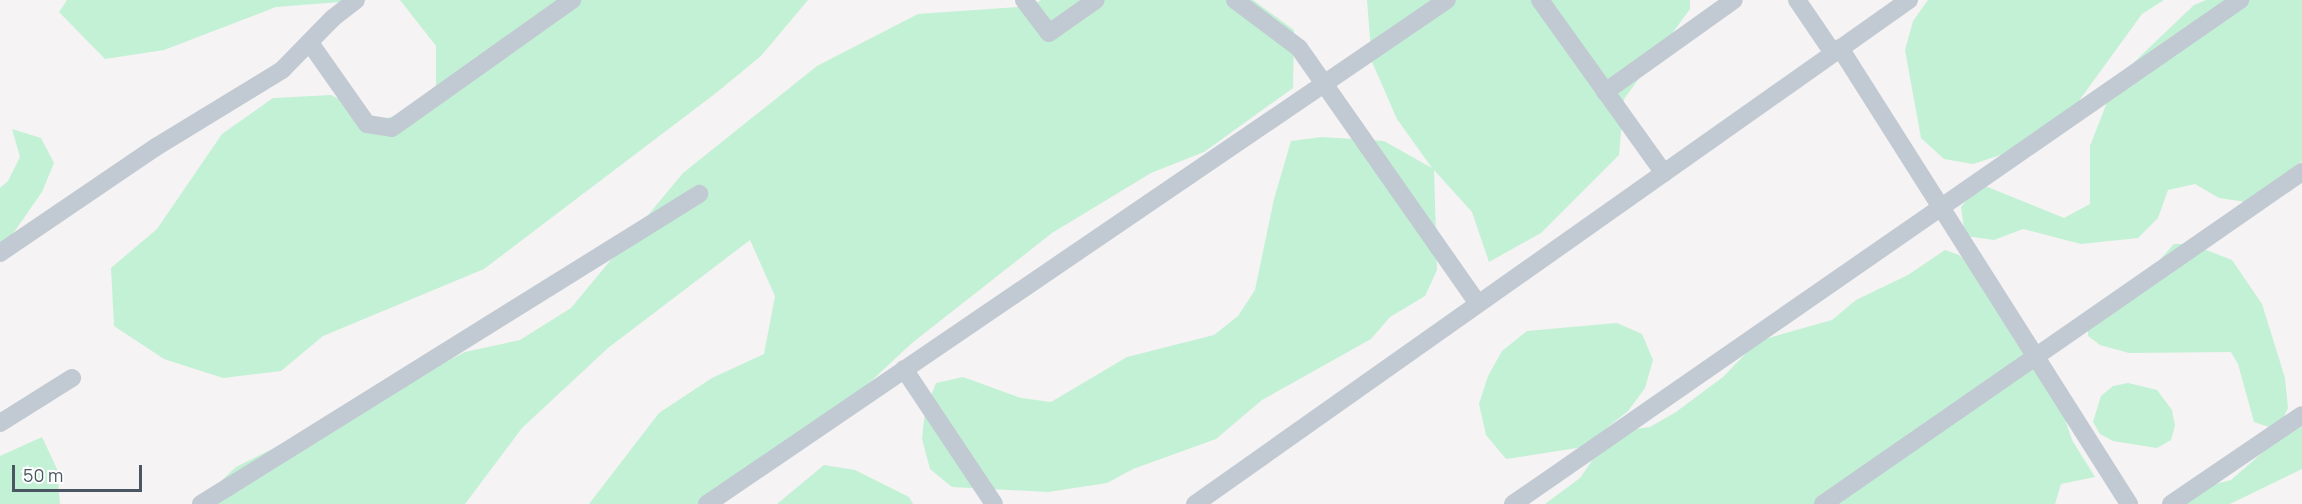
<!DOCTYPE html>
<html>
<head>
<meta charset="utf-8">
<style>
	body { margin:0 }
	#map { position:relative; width:2302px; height:504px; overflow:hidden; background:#f5f3f3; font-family:Manrope,sans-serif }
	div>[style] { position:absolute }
	.green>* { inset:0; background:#c3f1d5 }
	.minor>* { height:18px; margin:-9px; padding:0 9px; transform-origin:9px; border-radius:9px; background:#c1cad2 }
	span { translate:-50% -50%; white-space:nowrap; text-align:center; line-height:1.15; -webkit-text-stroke:4.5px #fff; paint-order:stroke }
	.scale { position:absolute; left:12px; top:465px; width:130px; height:27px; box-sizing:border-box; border:3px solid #4a5661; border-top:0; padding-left:8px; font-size:18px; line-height:21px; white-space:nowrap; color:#4a5661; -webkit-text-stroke:4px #fff; paint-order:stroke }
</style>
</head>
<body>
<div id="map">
	<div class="green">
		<div style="clip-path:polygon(67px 0,366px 0,276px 7px,164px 50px,105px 59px,59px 12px)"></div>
		<div style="clip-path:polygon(400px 0,808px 0,761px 56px,716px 93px,484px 269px,323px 336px,281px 371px,223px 378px,164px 359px,114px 326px,111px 268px,157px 229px,222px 134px,273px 98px,331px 95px,379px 120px,436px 105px,436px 46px)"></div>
		<div style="clip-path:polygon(1041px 0,1253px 0,1294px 30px,1293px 88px,1204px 152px,1151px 173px,1052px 233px,912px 343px,826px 423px,708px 504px,589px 504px,659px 413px,712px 378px,764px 354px,775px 296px,750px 240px,608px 348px,522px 428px,465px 504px,196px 504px,236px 467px,465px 352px,520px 340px,571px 308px,683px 173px,817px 66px,918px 14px,1031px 6px)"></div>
		<div style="clip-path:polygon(1367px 0,1690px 0,1690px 9px,1624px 99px,1619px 155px,1541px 233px,1489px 262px,1472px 212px,1434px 170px,1437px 270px,1425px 296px,1390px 317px,1371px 339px,1262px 400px,1216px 439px,1133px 469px,1107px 483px,1048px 492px,952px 487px,930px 469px,922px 439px,925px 410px,936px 383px,963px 377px,1021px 398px,1051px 402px,1127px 357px,1214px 335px,1238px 316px,1255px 290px,1274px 199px,1291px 141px,1322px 137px,1384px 141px,1432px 168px,1397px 119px,1372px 62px)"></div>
		<div style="clip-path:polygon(1928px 0,2164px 0,2142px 14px,2073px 109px,2031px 145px,1973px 164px,1944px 159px,1921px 138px,1905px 50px,1913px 21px)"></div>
		<div style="clip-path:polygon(2206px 0,2302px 0,2302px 161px,2246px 202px,2219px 198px,2195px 184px,2168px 190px,2158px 218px,2138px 238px,2081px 244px,2023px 229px,1994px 240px,1965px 236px,1961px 207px,1980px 184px,2064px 218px,2090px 204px,2090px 146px,2111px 92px,2131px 65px,2194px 5px)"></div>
		<div style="clip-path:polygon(12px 129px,41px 138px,54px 163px,42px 192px,7px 242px,0 243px,0 188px,8px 181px,20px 157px)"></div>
		<div style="clip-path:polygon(2174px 244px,2191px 244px,2232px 260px,2262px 304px,2285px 378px,2288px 408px,2282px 421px,2269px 427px,2254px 422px,2238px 364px,2231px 352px,2129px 353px,2100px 345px,2088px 336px,2088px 322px,2146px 275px)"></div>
		<div style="clip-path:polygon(1945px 250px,1959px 255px,1980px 275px,2053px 383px,2072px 440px,2095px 477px,2061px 484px,2055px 504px,1545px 504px,1580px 478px,1598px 452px,1636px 429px,1650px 427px,1676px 412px,1723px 377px,1758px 341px,1832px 320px,1856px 300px,1908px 275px)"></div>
		<div style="clip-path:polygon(1617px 323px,1642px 334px,1653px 360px,1645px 388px,1628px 411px,1583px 447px,1506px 459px,1486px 435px,1479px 404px,1488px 376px,1502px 351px,1527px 331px)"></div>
		<div style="clip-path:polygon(2128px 383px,2157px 390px,2172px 410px,2175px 426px,2171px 440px,2157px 448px,2113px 441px,2100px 434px,2093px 422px,2101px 396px,2113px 386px)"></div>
		<div style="clip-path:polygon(2302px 418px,2302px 469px,2230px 504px,2164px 504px,2173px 495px,2231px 480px)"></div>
		<div style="clip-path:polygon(42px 437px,57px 469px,60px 504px,0 504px,0 456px)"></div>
		<div style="clip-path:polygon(824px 465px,855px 470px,909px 497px,913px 504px,777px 504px)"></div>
	</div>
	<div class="minor">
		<div style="left:1024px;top:0;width:41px;rotate:52.9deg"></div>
		<div style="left:1049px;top:33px;width:57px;rotate:-35.1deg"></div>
		<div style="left:1235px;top:0;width:80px;rotate:36.9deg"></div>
		<div style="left:1299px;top:48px;width:312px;rotate:55deg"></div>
		<div style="left:1540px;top:0;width:213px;rotate:54.4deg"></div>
		<div style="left:1797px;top:0;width:64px;rotate:55.8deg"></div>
		<div style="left:310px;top:43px;width:99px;rotate:54.9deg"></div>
		<div style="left:367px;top:124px;width:25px;rotate:9deg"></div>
		<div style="left:392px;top:128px;width:221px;rotate:-35.4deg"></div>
		<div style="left:1840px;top:48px;width:540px;rotate:57.63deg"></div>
		<div style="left:1605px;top:92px;width:158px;rotate:-35.5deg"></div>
		<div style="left:0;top:253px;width:189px;rotate:-34.2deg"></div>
		<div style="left:156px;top:147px;width:148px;rotate:-31.4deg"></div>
		<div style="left:282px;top:70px;width:73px;rotate:-45.6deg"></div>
		<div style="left:333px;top:18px;width:29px;rotate:-38deg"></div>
		<div style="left:904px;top:369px;width:162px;rotate:56.3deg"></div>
		<div style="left:0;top:423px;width:85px;rotate:-32deg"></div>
		<div style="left:201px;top:504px;width:587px;rotate:-31.9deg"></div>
		<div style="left:707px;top:504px;width:895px;rotate:-34.26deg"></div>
		<div style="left:1195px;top:504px;width:874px;rotate:-35.22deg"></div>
		<div style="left:1513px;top:504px;width:885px;rotate:-34.73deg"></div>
		<div style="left:1823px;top:504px;width:583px;rotate:-34.73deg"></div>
		<div style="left:2171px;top:504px;width:158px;rotate:-34.2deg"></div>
	</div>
	<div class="scale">50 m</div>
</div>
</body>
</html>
